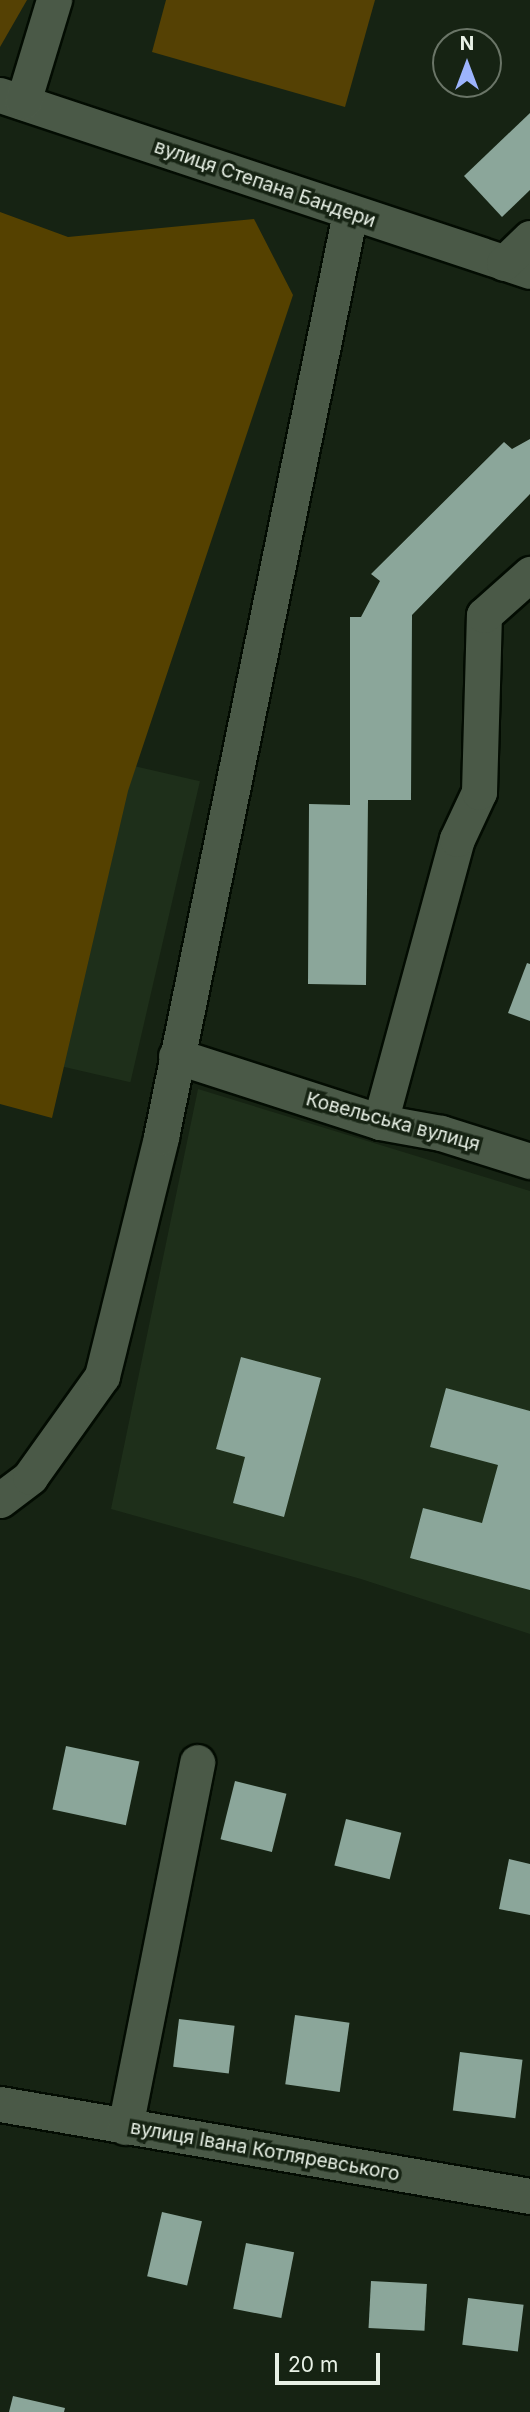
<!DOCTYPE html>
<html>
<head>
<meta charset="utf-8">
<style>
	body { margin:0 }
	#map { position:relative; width:530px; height:2412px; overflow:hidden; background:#162313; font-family:Inter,sans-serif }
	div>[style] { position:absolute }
	.built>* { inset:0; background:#1e2f1a; transform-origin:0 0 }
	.green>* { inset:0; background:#554104 }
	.forest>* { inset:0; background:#554100 }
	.building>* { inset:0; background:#8ba69a; transform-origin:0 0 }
	.roads { filter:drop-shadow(2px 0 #030c02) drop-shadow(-2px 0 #030c02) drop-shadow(0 2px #030c02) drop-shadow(0 -2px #030c02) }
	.minor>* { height:35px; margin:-17.5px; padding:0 17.5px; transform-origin:17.5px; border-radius:17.5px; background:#4a5947 }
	span { translate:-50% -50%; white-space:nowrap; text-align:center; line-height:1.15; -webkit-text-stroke:7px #162313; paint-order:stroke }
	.street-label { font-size:19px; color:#e8f1e6 }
	.north { position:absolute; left:432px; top:28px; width:70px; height:70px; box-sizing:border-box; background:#162313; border:2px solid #6a7567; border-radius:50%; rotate:0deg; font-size:19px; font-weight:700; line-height:28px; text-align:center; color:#e8f1e6 }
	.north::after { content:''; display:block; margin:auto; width:24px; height:32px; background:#9cb4fd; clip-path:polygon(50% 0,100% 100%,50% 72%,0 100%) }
	.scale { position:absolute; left:275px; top:2353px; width:105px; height:32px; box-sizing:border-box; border:4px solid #e8f1e6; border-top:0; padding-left:9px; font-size:21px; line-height:24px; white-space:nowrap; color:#e8f1e6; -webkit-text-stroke:5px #162313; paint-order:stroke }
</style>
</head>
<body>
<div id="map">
	<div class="built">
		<div style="left:121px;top:763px;width:81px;height:309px;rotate:13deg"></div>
		<div style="clip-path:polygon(198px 1089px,530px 1191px,530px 1634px,361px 1579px,111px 1509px)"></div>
	</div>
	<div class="green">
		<div style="clip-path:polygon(0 0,27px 0,0 47px)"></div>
		<div style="clip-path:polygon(166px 0,375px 0,345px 107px,152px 52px)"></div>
	</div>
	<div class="forest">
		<div style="clip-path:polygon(0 212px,68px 237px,254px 219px,293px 295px,128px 791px,52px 1118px,0 1104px)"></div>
	</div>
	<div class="building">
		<div style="clip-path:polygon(530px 113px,530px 190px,502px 217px,464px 176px)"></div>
		<div style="clip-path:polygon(530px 439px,530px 494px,412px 615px,411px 800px,368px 800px,366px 985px,308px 984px,309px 804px,350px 805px,350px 617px,361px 617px,380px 581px,371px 574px,504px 442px,512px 449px)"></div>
		<div style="clip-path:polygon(527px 963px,530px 964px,530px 1021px,508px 1013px)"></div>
		<div style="clip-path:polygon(241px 1357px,321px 1378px,284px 1517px,233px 1503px,245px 1457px,216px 1449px)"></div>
		<div style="clip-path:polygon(446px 1388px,530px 1411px,530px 1590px,410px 1558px,423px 1508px,482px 1523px,498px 1465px,430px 1447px)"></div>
		<div style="left:66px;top:1746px;width:75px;height:65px;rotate:12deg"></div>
		<div style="left:235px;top:1781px;width:53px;height:60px;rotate:14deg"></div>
		<div style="left:346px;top:1819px;width:57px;height:48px;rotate:14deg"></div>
		<div style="clip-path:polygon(509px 1859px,530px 1864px,530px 1915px,499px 1909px)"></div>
		<div style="left:295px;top:2015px;width:55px;height:70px;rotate:8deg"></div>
		<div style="left:179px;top:2019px;width:56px;height:48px;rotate:7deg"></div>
		<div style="left:460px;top:2052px;width:63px;height:59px;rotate:7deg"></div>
		<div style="left:162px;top:2212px;width:41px;height:66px;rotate:13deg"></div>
		<div style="left:246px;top:2243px;width:49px;height:67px;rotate:11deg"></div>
		<div style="left:371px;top:2281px;width:56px;height:47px;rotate:3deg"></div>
		<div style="left:468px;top:2298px;width:56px;height:47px;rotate:7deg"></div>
		<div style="clip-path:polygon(13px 2396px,65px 2408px,64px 2412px,9px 2412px)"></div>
	</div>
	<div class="roads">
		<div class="minor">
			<div style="left:0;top:95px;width:558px;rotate:18.37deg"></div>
			<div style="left:23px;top:102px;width:107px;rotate:-73.1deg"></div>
			<div style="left:504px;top:263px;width:36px;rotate:-44deg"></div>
			<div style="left:176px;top:1056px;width:214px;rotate:17.9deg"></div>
			<div style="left:380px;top:1122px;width:62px;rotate:10.2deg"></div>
			<div style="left:441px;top:1133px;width:93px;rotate:17.5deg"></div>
			<div style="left:380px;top:1122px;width:293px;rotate:-74.8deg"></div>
			<div style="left:457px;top:839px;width:52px;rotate:-64.9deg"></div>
			<div style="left:479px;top:792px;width:177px;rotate:-88.4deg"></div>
			<div style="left:484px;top:615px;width:62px;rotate:-41.7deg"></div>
			<div style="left:0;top:1500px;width:38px;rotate:-37deg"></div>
			<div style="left:30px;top:1477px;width:124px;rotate:-54.5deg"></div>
			<div style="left:102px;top:1376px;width:246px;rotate:-76.1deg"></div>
			<div style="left:161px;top:1137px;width:943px;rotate:-78.44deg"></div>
			<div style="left:0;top:2104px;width:538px;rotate:9.85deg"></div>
			<div style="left:125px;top:2127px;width:372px;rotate:-78.8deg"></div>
		</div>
	</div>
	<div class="street-label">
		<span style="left:265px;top:184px;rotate:19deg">вулиця Степана Бандери</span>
		<span style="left:393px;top:1122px;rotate:15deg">Ковельська вулиця</span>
		<span style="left:265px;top:2151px;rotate:10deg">вулиця Івана Котляревського</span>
	</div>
	<div class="north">N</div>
	<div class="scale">20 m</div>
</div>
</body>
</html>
